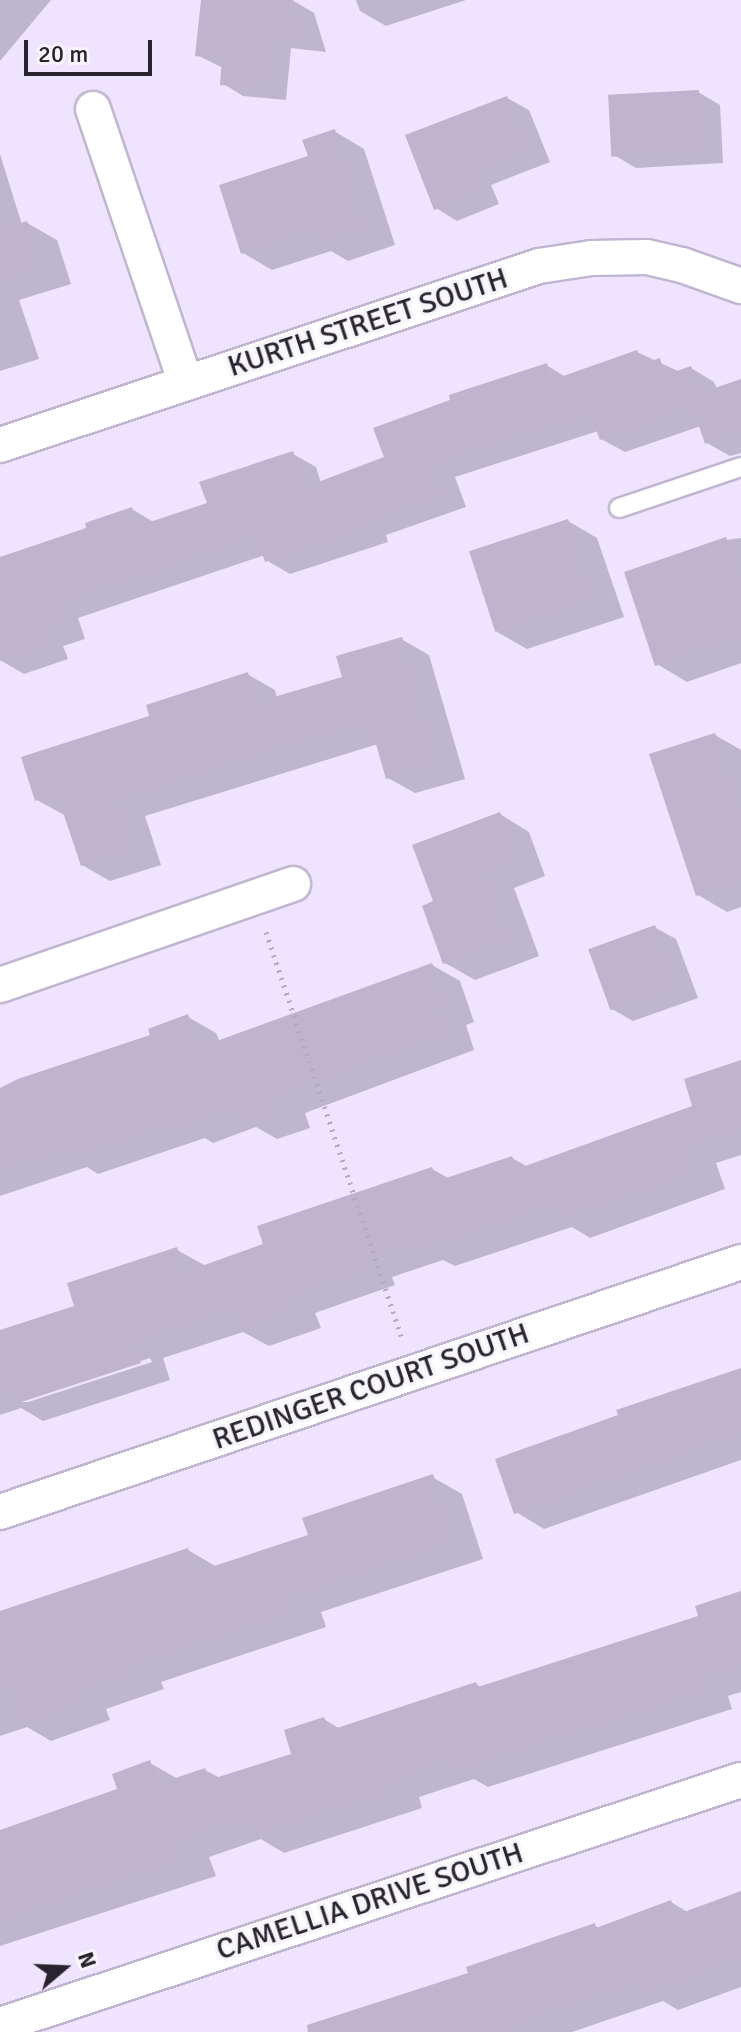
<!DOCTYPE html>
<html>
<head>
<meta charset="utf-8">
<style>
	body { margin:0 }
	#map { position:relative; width:741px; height:2032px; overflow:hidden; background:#eee4ff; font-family:Signika,sans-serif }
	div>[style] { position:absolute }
	.shadow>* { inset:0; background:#0003 }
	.building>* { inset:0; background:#bfb4ce; transform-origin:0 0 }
	.path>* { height:5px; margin-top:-2.5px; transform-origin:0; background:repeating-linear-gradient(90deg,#b2aac0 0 2px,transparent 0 8px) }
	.roads { filter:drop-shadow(2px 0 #c0b6d0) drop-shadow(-2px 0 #c0b6d0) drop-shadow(0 2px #c0b6d0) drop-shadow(0 -2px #c0b6d0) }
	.lane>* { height:18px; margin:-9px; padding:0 9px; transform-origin:9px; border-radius:9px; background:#fff }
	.street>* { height:34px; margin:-17px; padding:0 17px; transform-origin:17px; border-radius:17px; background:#fff }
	span { translate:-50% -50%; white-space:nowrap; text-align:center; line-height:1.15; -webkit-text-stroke:7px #f7f5fb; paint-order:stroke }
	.street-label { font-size:30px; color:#28242e }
	.north { position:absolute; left:24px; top:1928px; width:80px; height:80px; -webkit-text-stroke:6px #f7f5fb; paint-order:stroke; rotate:71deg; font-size:22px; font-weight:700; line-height:32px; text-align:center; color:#28242e }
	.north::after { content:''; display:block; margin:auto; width:28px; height:36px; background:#28242e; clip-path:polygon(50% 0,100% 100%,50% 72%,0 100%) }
	.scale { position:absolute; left:24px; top:40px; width:128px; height:36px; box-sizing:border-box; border:4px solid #28242e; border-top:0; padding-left:10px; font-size:24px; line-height:28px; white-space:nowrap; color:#28242e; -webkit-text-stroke:6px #f7f5fb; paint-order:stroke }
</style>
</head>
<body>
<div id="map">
	<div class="shadow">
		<div style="clip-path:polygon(0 0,51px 0,0 61px)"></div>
		<div style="clip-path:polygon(203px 0,292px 0,314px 13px,326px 52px,291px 48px,286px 100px,243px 96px,222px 83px,223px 68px,197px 55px)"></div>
		<div style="clip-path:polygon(356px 0,466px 0,386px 26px,360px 11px)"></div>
		<div style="clip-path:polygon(698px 92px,720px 105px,723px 163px,636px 168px,614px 155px)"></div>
		<div style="clip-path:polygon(507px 98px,529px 110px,550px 162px,491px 185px,499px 204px,457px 221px,436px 208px)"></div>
		<div style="clip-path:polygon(334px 131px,364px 149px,395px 245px,348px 261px,331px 251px,272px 270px,243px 253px,310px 157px)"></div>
		<div style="clip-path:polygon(0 154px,22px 225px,27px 223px,57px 240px,71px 284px,19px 300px,39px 359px,0 371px)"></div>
		<div style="clip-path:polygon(637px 352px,680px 372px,691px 368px,714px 382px,717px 389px,741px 383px,741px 453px,730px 456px,707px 443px,701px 426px,625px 452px,601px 439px,598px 431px,455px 477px,466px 507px,386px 535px,388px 542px,290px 574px,266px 560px,265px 555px,78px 618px,85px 639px,63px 646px,68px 659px,24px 674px,0 660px,0 559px,89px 530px,132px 509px,155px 523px,209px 505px,293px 454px,316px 467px,321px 483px,387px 458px,546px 365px,566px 377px)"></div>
		<div style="clip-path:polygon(568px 521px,597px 538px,624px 617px,527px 649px,497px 632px)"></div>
		<div style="clip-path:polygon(741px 538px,741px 663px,687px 682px,657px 664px,726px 540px)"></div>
		<div style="clip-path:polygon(401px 639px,429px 655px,465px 779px,415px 793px,388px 778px,378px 744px,145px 816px,161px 865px,110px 881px,82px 865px,64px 815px,37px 800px,152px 717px,247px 674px,275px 690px,277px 698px,345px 678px)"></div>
		<div style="clip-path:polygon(715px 735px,741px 750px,741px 907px,727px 912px,698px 895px)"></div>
		<div style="clip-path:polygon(500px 814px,529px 832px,545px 876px,514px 888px,539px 956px,475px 980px,445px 963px)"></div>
		<div style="clip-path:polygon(654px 927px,676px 939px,698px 998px,633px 1021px,612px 1009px)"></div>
		<div style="clip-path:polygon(432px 965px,460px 981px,474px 1022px,466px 1025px,474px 1050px,305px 1113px,310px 1128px,277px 1139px,256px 1127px,213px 1143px,205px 1138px,98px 1174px,87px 1167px,0 1196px,0 1090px,153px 1036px,188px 1017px,216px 1033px,220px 1042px)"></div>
		<div style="clip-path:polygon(evenodd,741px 1062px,741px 1155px,716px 1163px,725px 1189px,590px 1238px,572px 1227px,455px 1266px,443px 1260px,392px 1277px,395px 1285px,315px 1313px,321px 1328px,269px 1346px,243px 1332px,163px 1358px,170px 1380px,43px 1421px,21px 1408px,0 1415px,0 1332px,77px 1307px,177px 1250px,206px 1266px,265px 1245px,432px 1169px,450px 1179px,512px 1158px,528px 1167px,695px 1107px,741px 1062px,150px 1358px,152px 1362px,28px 1402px,18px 1402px,150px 1358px)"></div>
		<div style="clip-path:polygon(741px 1371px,741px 1460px,544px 1529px,516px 1512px)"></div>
		<div style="clip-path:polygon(432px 1477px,462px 1494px,483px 1559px,321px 1612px,326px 1627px,161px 1682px,164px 1689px,106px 1709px,110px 1720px,51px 1741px,27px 1727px,0 1736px,0 1612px,188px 1550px,217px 1567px,310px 1536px)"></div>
		<div style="clip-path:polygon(741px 1593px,741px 1692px,728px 1696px,732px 1709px,488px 1787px,474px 1779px,419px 1797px,422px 1808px,284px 1853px,261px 1839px,209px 1857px,216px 1876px,0 1946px,0 1843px,119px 1790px,150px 1763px,178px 1779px,205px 1770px,220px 1778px,294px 1755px,324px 1719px,340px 1729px,476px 1684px,483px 1688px,700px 1617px)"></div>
		<div style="clip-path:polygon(741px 1893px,741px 1987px,678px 2010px,663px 2001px,572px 2032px,346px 2032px,471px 1974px,595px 1926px,600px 1928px,671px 1902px,689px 1913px)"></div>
	</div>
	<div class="building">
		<div style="clip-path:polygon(201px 0,293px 0,306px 41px,270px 37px,265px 89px,220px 85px,222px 59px,195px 56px)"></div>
		<div style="left:699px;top:90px;width:62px;height:91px;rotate:87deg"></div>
		<div style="clip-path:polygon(507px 96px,529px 150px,471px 173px,479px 192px,434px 210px,405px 135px)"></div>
		<div style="clip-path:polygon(335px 129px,367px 229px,316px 245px,312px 231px,241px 254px,219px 185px,308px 156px,302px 140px)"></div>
		<div style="clip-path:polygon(27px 221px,42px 267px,0 281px,0 230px)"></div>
		<div style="clip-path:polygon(637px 350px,642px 364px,660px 358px,665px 375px,691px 366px,700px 393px,741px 379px,741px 432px,705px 444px,693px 408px,600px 440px,590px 414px,433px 464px,444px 494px,364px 522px,366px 529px,265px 562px,257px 537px,56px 605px,63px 626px,41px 633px,46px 646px,0 661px,0 557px,86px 528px,85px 523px,132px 507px,138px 526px,207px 503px,199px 482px,293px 451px,305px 487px,384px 457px,373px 428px,450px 400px,449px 395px,547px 363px,552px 380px)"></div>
		<div style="left:568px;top:519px;width:85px;height:104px;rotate:72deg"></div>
		<div style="clip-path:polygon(726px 537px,741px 582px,741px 637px,655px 666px,624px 572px)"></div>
		<div style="clip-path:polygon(402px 637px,439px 763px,386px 779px,370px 723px,312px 738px,119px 801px,135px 849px,81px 866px,57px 794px,35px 801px,21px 757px,149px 716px,146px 705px,248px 672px,257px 702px,342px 677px,336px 656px)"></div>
		<div style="clip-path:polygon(715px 733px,741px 812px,741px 881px,696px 896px,649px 754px)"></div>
		<div style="clip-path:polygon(500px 812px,517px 860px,485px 871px,510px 940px,443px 964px,422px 906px,433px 901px,412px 845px)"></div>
		<div style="left:655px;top:925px;width:65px;height:71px;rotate:70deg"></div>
		<div style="clip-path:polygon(432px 963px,447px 1006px,438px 1009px,447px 1034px,277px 1097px,283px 1112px,247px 1125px,240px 1107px,183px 1128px,181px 1121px,68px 1159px,65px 1150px,0 1171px,0 1088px,18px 1079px,150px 1035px,148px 1029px,188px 1014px,200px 1047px)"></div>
		<div style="clip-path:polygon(741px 1060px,741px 1129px,687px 1147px,696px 1172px,558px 1222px,553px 1207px,423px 1250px,420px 1241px,364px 1260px,366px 1269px,287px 1297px,293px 1311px,237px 1331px,230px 1310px,134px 1341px,141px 1363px,12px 1405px,0 1371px,0 1330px,74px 1306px,67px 1283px,177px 1247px,185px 1272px,263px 1244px,257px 1226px,432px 1167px,437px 1181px,512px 1156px,517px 1169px,692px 1106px,684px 1079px)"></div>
		<div style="clip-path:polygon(741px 1368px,741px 1434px,514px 1514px,495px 1459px,618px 1415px,616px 1410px)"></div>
		<div style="clip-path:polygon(433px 1474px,454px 1542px,292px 1595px,298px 1610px,133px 1665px,135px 1672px,77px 1692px,81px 1704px,20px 1725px,0 1667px,0 1611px,188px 1548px,196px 1572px,308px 1535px,302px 1518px)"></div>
		<div style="clip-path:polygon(741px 1591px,741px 1666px,699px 1680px,703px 1692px,456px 1771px,452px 1760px,390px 1781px,394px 1791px,252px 1837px,246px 1818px,181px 1841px,187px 1860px,0 1920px,0 1830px,117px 1789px,112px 1774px,150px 1760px,158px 1784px,205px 1768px,209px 1780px,291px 1754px,284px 1730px,324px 1717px,328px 1731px,476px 1682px,478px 1687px,698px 1616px,695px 1606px)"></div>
		<div style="clip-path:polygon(741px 1891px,741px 1959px,647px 1994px,642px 1982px,494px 2032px,308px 2032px,307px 2025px,468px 1973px,466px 1967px,595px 1923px,596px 1928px,671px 1900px,676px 1915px)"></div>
	</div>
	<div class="path">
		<div style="left:266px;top:932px;width:426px;rotate:71.5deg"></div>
	</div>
	<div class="roads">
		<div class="lane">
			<div style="left:619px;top:508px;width:129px;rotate:-18.6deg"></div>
		</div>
		<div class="street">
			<div style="left:93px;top:109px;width:289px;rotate:71.3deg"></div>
			<div style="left:0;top:445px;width:568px;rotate:-18.37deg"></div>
			<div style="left:539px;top:266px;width:53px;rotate:-8.7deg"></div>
			<div style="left:591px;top:258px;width:56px;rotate:-1deg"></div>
			<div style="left:647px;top:257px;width:36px;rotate:13deg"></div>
			<div style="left:682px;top:265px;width:63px;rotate:19.6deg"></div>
			<div style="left:0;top:985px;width:310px;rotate:-19deg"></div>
			<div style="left:0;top:1512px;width:782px;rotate:-18.64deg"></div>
			<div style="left:0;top:2025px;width:780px;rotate:-18.3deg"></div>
		</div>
	</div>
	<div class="street-label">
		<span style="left:368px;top:323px;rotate:-18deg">KURTH STREET SOUTH</span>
		<span style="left:371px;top:1387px;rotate:-19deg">REDINGER COURT SOUTH</span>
		<span style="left:370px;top:1902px;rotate:-18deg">CAMELLIA DRIVE SOUTH</span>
	</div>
	<div class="north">N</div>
	<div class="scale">20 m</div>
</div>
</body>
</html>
